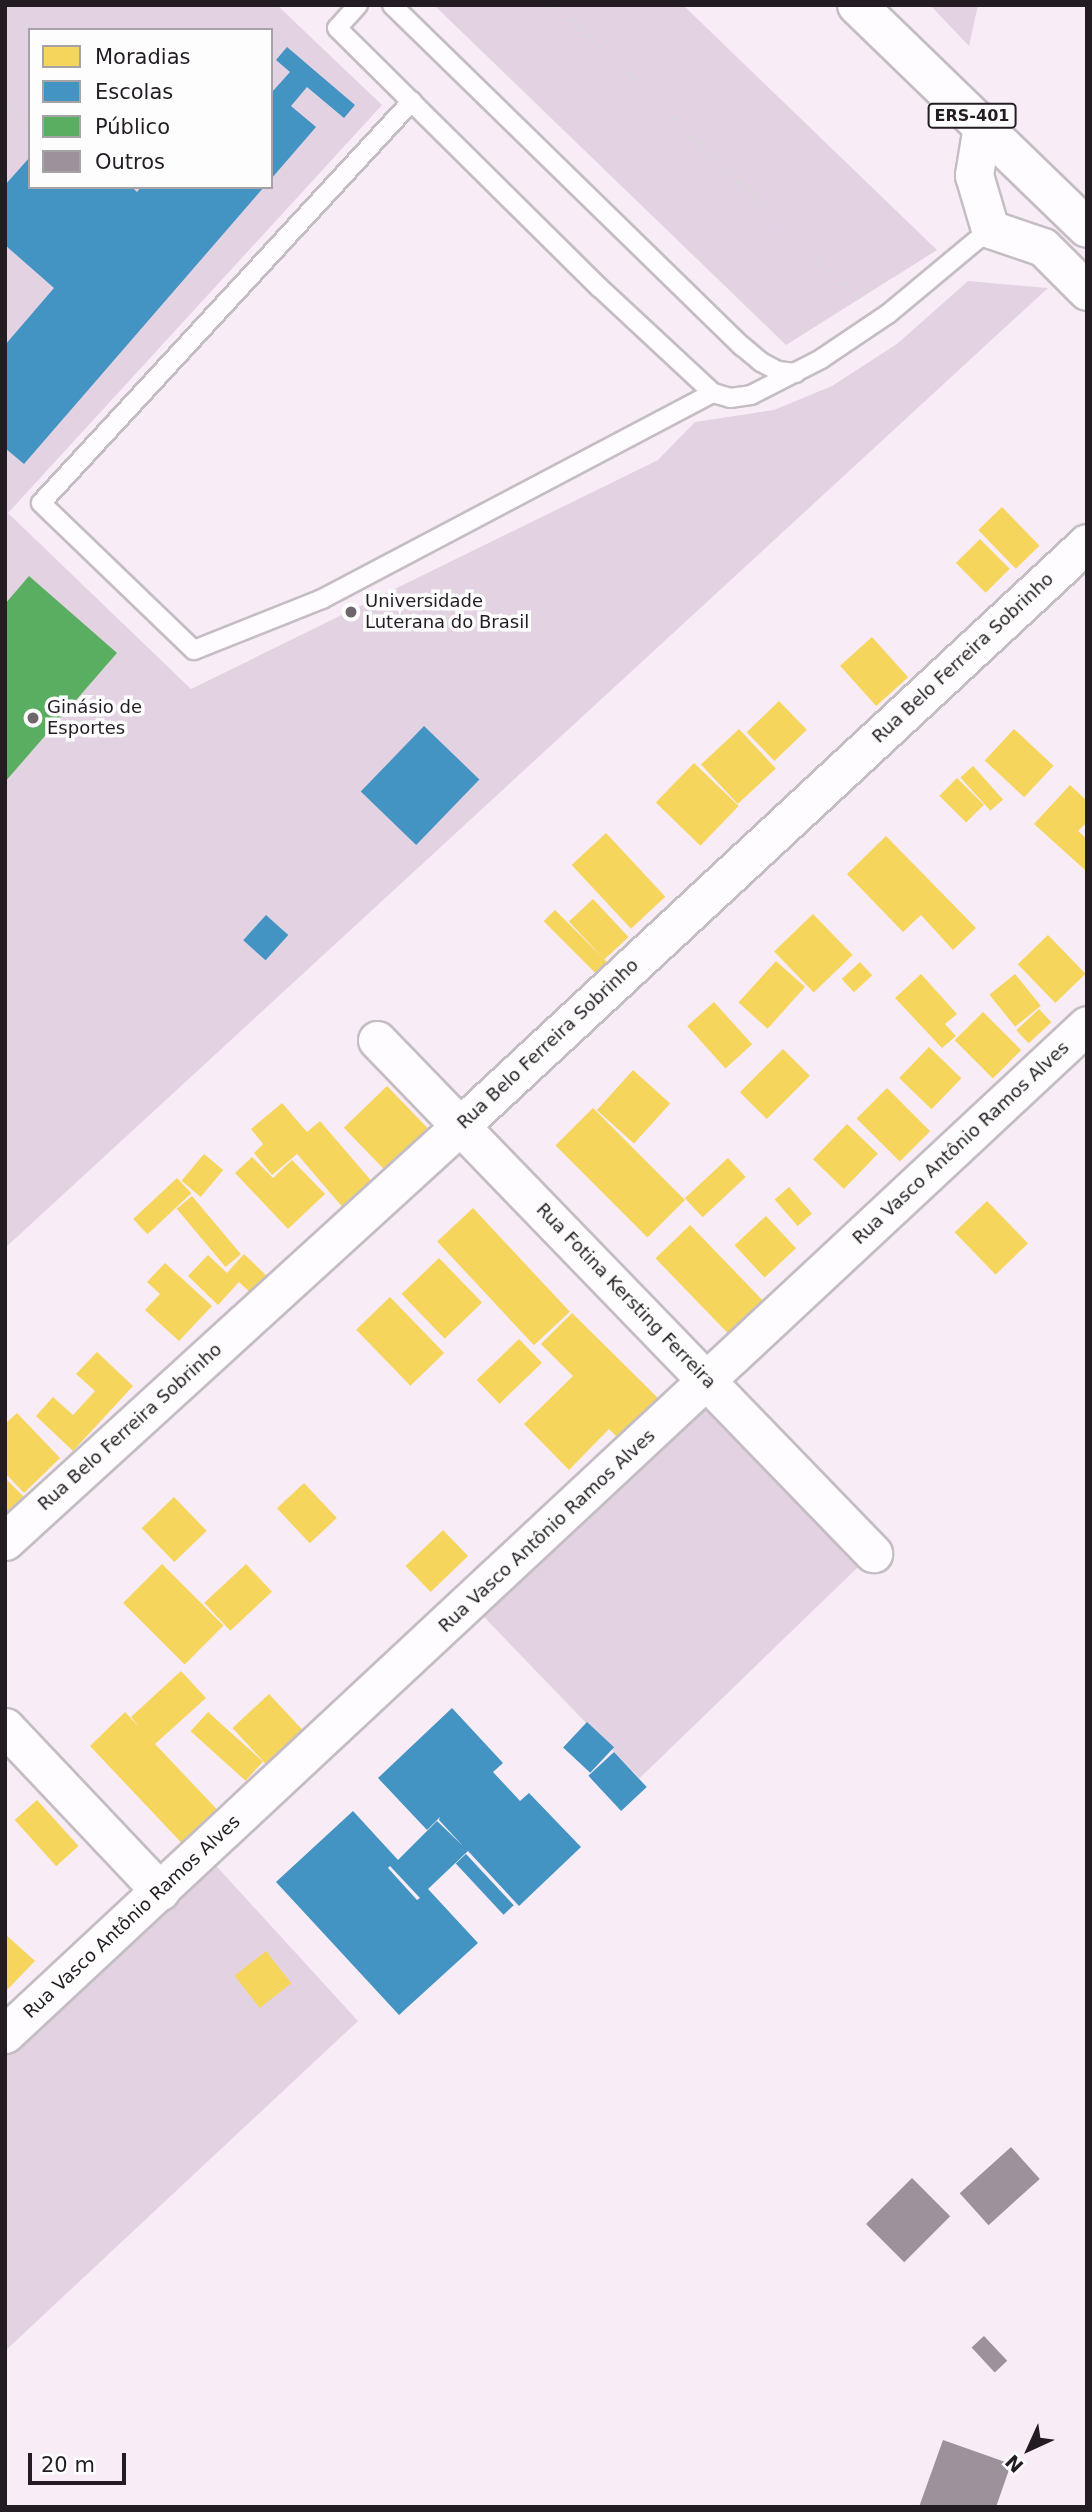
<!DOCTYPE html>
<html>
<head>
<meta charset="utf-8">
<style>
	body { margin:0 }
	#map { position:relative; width:1092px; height:2512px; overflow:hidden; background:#f8edf7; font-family:"DejaVu Sans",sans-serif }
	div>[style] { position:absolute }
	.green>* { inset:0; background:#e3d2e2; transform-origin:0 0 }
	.homes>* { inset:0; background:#f6d55c; transform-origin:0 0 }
	.schools>* { inset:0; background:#4393c3; transform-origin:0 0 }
	.public>* { inset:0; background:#5aae61 }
	.building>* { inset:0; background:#9c929b; transform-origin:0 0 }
	.path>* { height:4.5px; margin-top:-2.25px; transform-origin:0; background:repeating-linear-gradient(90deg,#dbd9db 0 2px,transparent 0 7px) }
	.roads { filter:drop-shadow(2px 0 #c5bdc4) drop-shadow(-2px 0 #c5bdc4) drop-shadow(0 2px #c5bdc4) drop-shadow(0 -2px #c5bdc4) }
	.lane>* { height:18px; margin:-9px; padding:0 9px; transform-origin:9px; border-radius:9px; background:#fefcfe }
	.street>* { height:37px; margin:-18.5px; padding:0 18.5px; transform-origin:18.5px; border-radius:18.5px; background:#fefcfe }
	.primary>* { height:38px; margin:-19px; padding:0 19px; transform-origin:19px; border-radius:19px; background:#fefcfe }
	.dots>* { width:19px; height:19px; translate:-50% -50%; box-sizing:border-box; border:4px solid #fdfdfd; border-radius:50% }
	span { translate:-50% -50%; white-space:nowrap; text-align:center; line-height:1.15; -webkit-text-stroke:7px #fdfdfd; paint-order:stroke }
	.shield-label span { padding:2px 5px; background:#fdfdfd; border:2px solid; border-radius:5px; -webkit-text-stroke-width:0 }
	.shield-label { font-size:16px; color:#231d23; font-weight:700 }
	.poi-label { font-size:18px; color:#231d23 }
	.left { translate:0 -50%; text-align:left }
	.street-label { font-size:18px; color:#231d23 }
	.frame { position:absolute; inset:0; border:7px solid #231d23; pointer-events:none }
	.legend { position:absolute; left:28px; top:28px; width:245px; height:161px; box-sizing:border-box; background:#fdfdfd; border:2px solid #a6a3a6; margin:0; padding:9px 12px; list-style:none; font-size:21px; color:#231d23 }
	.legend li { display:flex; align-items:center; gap:14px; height:35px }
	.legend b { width:35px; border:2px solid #a6a3a6 }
	.north { position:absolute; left:994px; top:2414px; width:70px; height:70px; -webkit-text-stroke:5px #fdfdfd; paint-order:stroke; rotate:225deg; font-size:19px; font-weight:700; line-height:28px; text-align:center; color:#231d23 }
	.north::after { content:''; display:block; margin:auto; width:24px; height:32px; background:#231d23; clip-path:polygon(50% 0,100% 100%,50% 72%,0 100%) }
	.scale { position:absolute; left:28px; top:2453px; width:98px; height:32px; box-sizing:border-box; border:4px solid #231d23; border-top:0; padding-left:9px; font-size:21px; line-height:24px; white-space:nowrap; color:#231d23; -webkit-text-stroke:5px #fdfdfd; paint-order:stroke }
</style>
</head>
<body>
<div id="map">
	<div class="green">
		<div style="clip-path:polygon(evenodd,5px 5px,277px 5px,382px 105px,8px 513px,191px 689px,658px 460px,695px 422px,774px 410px,832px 386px,897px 344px,968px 281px,1048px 288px,5px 1248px,5px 782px,117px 653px,5px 604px,5px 5px,30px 30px,271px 30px,271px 187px,30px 187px,30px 30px)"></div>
		<div style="clip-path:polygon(434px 5px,683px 5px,937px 250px,786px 345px)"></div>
		<div style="clip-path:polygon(930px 5px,978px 5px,969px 46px)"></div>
		<div style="left:707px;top:1396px;width:228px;height:314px;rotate:46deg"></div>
		<div style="clip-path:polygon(209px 1858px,358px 2021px,5px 2351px,5px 2050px)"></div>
	</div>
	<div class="homes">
		<div style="left:1002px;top:507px;width:54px;height:33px;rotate:46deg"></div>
		<div style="left:980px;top:539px;width:42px;height:34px;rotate:45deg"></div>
		<div style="left:872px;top:637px;width:54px;height:43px;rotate:48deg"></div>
		<div style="left:779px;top:701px;width:40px;height:45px;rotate:46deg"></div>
		<div style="left:739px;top:729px;width:54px;height:52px;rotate:47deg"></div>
		<div style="left:1014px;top:729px;width:54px;height:43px;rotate:43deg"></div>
		<div style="left:694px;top:763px;width:62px;height:55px;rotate:44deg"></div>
		<div style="left:973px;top:766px;width:45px;height:17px;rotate:48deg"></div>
		<div style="left:957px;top:778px;width:38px;height:25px;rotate:45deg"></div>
		<div style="clip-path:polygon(1070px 785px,1087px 801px,1087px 822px,1078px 831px,1087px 839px,1085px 870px,1034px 824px)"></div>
		<div style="left:606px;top:833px;width:87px;height:47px;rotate:47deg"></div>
		<div style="clip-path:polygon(886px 836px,976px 928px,953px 950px,921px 915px,903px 932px,847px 874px)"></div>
		<div style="left:593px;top:899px;width:52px;height:33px;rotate:47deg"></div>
		<div style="left:555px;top:910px;width:87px;height:16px;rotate:45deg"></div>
		<div style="left:813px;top:914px;width:57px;height:54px;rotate:46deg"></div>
		<div style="left:1048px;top:935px;width:54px;height:42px;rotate:46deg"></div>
		<div style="left:776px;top:961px;width:39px;height:56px;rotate:42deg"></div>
		<div style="left:860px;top:962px;width:18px;height:25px;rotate:47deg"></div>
		<div style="clip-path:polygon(921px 974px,957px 1014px,945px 1024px,956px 1036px,942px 1048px,895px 998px)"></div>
		<div style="left:1015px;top:974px;width:41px;height:33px;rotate:51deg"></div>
		<div style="left:714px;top:1002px;width:57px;height:36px;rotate:48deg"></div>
		<div style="left:1039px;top:1009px;width:18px;height:31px;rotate:47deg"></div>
		<div style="left:983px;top:1012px;width:54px;height:40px;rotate:45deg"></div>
		<div style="left:929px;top:1047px;width:45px;height:43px;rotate:44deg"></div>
		<div style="left:783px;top:1049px;width:38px;height:61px;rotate:45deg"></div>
		<div style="left:633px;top:1070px;width:50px;height:54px;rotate:42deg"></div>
		<div style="left:387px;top:1086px;width:68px;height:60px;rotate:46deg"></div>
		<div style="left:887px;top:1088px;width:61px;height:43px;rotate:45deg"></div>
		<div style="clip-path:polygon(282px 1103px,307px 1132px,320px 1121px,374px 1184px,344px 1209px,297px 1154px,272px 1175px,254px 1153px,263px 1144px,251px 1129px)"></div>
		<div style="left:593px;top:1108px;width:130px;height:53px;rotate:45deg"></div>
		<div style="left:847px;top:1124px;width:43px;height:49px;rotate:44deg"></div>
		<div style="left:204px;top:1154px;width:25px;height:35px;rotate:40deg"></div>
		<div style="clip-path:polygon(252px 1157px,273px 1178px,292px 1160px,325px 1194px,288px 1229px,235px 1173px)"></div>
		<div style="left:728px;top:1158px;width:26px;height:59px;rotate:47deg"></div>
		<div style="left:177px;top:1178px;width:21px;height:60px;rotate:47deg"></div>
		<div style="left:789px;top:1187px;width:35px;height:19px;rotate:49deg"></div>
		<div style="left:192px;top:1196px;width:76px;height:20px;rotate:50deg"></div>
		<div style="left:987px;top:1201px;width:59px;height:45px;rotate:46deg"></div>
		<div style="left:473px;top:1208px;width:142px;height:49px;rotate:47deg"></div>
		<div style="left:766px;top:1216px;width:44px;height:43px;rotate:47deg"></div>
		<div style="left:690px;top:1225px;width:115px;height:48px;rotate:46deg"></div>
		<div style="clip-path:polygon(244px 1254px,271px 1280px,255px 1297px,239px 1282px,218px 1305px,188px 1276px,208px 1255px,227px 1273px)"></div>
		<div style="left:439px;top:1258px;width:62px;height:52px;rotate:46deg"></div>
		<div style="clip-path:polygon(165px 1263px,212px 1306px,179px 1341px,145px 1310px,160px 1294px,147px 1282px)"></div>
		<div style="left:390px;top:1297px;width:78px;height:47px;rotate:46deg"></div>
		<div style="clip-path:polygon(572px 1313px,660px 1400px,620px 1440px,609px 1429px,569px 1470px,524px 1424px,573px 1376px,541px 1344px)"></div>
		<div style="left:519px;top:1339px;width:33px;height:59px;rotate:46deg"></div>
		<div style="clip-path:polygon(97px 1352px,133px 1386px,73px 1451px,36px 1416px,53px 1397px,73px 1415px,95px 1391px,76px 1374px)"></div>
		<div style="clip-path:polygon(17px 1413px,60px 1458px,24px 1493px,5px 1473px,5px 1424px)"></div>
		<div style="clip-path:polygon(5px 1478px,25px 1498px,5px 1517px)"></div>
		<div style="left:304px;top:1483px;width:48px;height:37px;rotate:47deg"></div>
		<div style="left:174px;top:1497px;width:47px;height:45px;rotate:46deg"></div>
		<div style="left:443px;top:1530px;width:36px;height:52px;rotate:46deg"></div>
		<div style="left:162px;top:1564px;width:87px;height:55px;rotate:45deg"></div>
		<div style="left:246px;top:1564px;width:38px;height:57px;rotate:47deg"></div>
		<div style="clip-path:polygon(181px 1671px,206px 1698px,155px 1744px,227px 1820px,192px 1854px,90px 1746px,125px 1712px,140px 1728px,131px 1717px)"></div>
		<div style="left:269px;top:1694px;width:51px;height:50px;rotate:47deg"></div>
		<div style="left:208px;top:1712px;width:74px;height:26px;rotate:42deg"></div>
		<div style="left:37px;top:1800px;width:62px;height:30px;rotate:48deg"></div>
		<div style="clip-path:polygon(5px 1934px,35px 1961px,5px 1992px)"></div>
		<div style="left:266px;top:1951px;width:41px;height:40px;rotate:52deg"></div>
	</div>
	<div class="schools">
		<div style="clip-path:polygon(287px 47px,355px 105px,344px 118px,307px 87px,291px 106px,316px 127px,271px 179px,271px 89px,273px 91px,290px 72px,276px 60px)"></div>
		<div style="clip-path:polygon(30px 157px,30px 187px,132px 187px,137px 192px,141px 187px,264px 187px,24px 464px,5px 448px,5px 345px,54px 288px,5px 245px,5px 185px)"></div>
		<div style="left:424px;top:726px;width:77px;height:91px;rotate:44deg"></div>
		<div style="left:266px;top:915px;width:30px;height:34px;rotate:42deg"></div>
		<div style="clip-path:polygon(evenodd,452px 1708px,503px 1763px,493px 1772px,520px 1801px,529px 1793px,581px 1847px,519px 1906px,468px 1851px,428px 1889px,478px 1943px,399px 2015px,276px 1882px,353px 1811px,398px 1860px,437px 1821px,463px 1846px,439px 1820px,440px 1817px,427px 1830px,378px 1778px,452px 1708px,390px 1866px,420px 1898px,417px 1900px,388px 1868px,390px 1866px)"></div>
		<div style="left:587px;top:1722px;width:37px;height:35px;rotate:43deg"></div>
		<div style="left:614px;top:1752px;width:48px;height:35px;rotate:47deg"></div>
		<div style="left:466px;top:1854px;width:70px;height:14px;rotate:47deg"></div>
	</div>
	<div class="public">
		<div style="clip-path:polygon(29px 576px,117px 653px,5px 782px,5px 604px)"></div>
	</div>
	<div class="building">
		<div style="left:1011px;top:2147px;width:43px;height:69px;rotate:48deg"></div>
		<div style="left:912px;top:2178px;width:54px;height:65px;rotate:45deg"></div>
		<div style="left:984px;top:2336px;width:34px;height:17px;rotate:47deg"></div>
		<div style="clip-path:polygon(943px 2440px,1011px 2464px,996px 2507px,919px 2507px)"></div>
	</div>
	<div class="path">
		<div style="left:557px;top:5px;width:421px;rotate:44.2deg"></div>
		<div style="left:5px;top:105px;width:33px;rotate:40deg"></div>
	</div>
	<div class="roads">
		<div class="lane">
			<div style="left:358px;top:5px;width:31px;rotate:132deg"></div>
			<div style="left:337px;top:28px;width:370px;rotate:44.7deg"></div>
			<div style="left:600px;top:288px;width:154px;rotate:42.9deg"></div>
			<div style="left:713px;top:393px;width:18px;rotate:16deg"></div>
			<div style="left:730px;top:398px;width:21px;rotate:-8deg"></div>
			<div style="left:751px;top:395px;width:79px;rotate:-27.2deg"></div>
			<div style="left:821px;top:359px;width:81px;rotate:-33.9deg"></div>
			<div style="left:888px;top:314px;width:133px;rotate:-39.8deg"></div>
			<div style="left:392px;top:5px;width:489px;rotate:44.3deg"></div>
			<div style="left:742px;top:346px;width:25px;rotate:40deg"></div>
			<div style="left:761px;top:362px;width:19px;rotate:28deg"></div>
			<div style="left:778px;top:371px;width:18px;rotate:6deg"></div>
			<div style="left:412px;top:101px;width:547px;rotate:132.7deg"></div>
			<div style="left:41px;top:503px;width:212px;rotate:43.9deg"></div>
			<div style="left:194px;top:650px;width:138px;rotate:-21.7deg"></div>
			<div style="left:322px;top:599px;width:442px;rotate:-27.8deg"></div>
		</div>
		<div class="street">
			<div style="left:982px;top:126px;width:50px;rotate:99.3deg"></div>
			<div style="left:974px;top:175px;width:56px;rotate:73.5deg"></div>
			<div style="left:990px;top:229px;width:56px;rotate:18.8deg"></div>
			<div style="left:1043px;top:247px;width:62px;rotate:45deg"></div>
			<div style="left:377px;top:1040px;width:714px;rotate:45.97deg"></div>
			<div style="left:5px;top:1541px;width:616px;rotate:-42.37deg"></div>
			<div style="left:460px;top:1126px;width:856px;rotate:-42.92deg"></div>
			<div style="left:5px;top:1727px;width:226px;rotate:46.6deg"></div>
			<div style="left:5px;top:2034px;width:1479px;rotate:-43deg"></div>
		</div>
		<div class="primary">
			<div style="left:857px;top:5px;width:320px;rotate:44.1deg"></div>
		</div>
	</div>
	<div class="dots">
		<div style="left:351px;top:612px;background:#6e666d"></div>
		<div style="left:33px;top:718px;background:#6e666d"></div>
	</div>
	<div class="shield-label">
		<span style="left:972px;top:116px">ERS-401</span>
	</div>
	<div class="poi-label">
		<span class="left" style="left:365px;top:612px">Universidade<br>Luterana do Brasil</span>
		<span class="left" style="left:47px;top:718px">Ginásio de<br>Esportes</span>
	</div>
	<div class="street-label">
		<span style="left:963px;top:658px;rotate:-43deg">Rua Belo Ferreira Sobrinho</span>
		<span style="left:548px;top:1044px;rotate:-43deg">Rua Belo Ferreira Sobrinho</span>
		<span style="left:961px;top:1143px;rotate:-43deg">Rua Vasco Antônio Ramos Alves</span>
		<span style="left:626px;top:1296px;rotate:46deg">Rua Fotina Kersting Ferreira</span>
		<span style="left:130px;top:1427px;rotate:-42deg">Rua Belo Ferreira Sobrinho</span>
		<span style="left:547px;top:1531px;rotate:-43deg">Rua Vasco Antônio Ramos Alves</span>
		<span style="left:132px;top:1917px;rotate:-43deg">Rua Vasco Antônio Ramos Alves</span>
	</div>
	<div class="frame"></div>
	<ul class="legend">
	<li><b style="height:19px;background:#f6d55c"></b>Moradias</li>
	<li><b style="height:19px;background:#4393c3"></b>Escolas</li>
	<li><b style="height:19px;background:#5aae61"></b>Público</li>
	<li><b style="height:19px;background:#9c929b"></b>Outros</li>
	</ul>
	<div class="north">N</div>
	<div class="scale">20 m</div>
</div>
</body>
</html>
